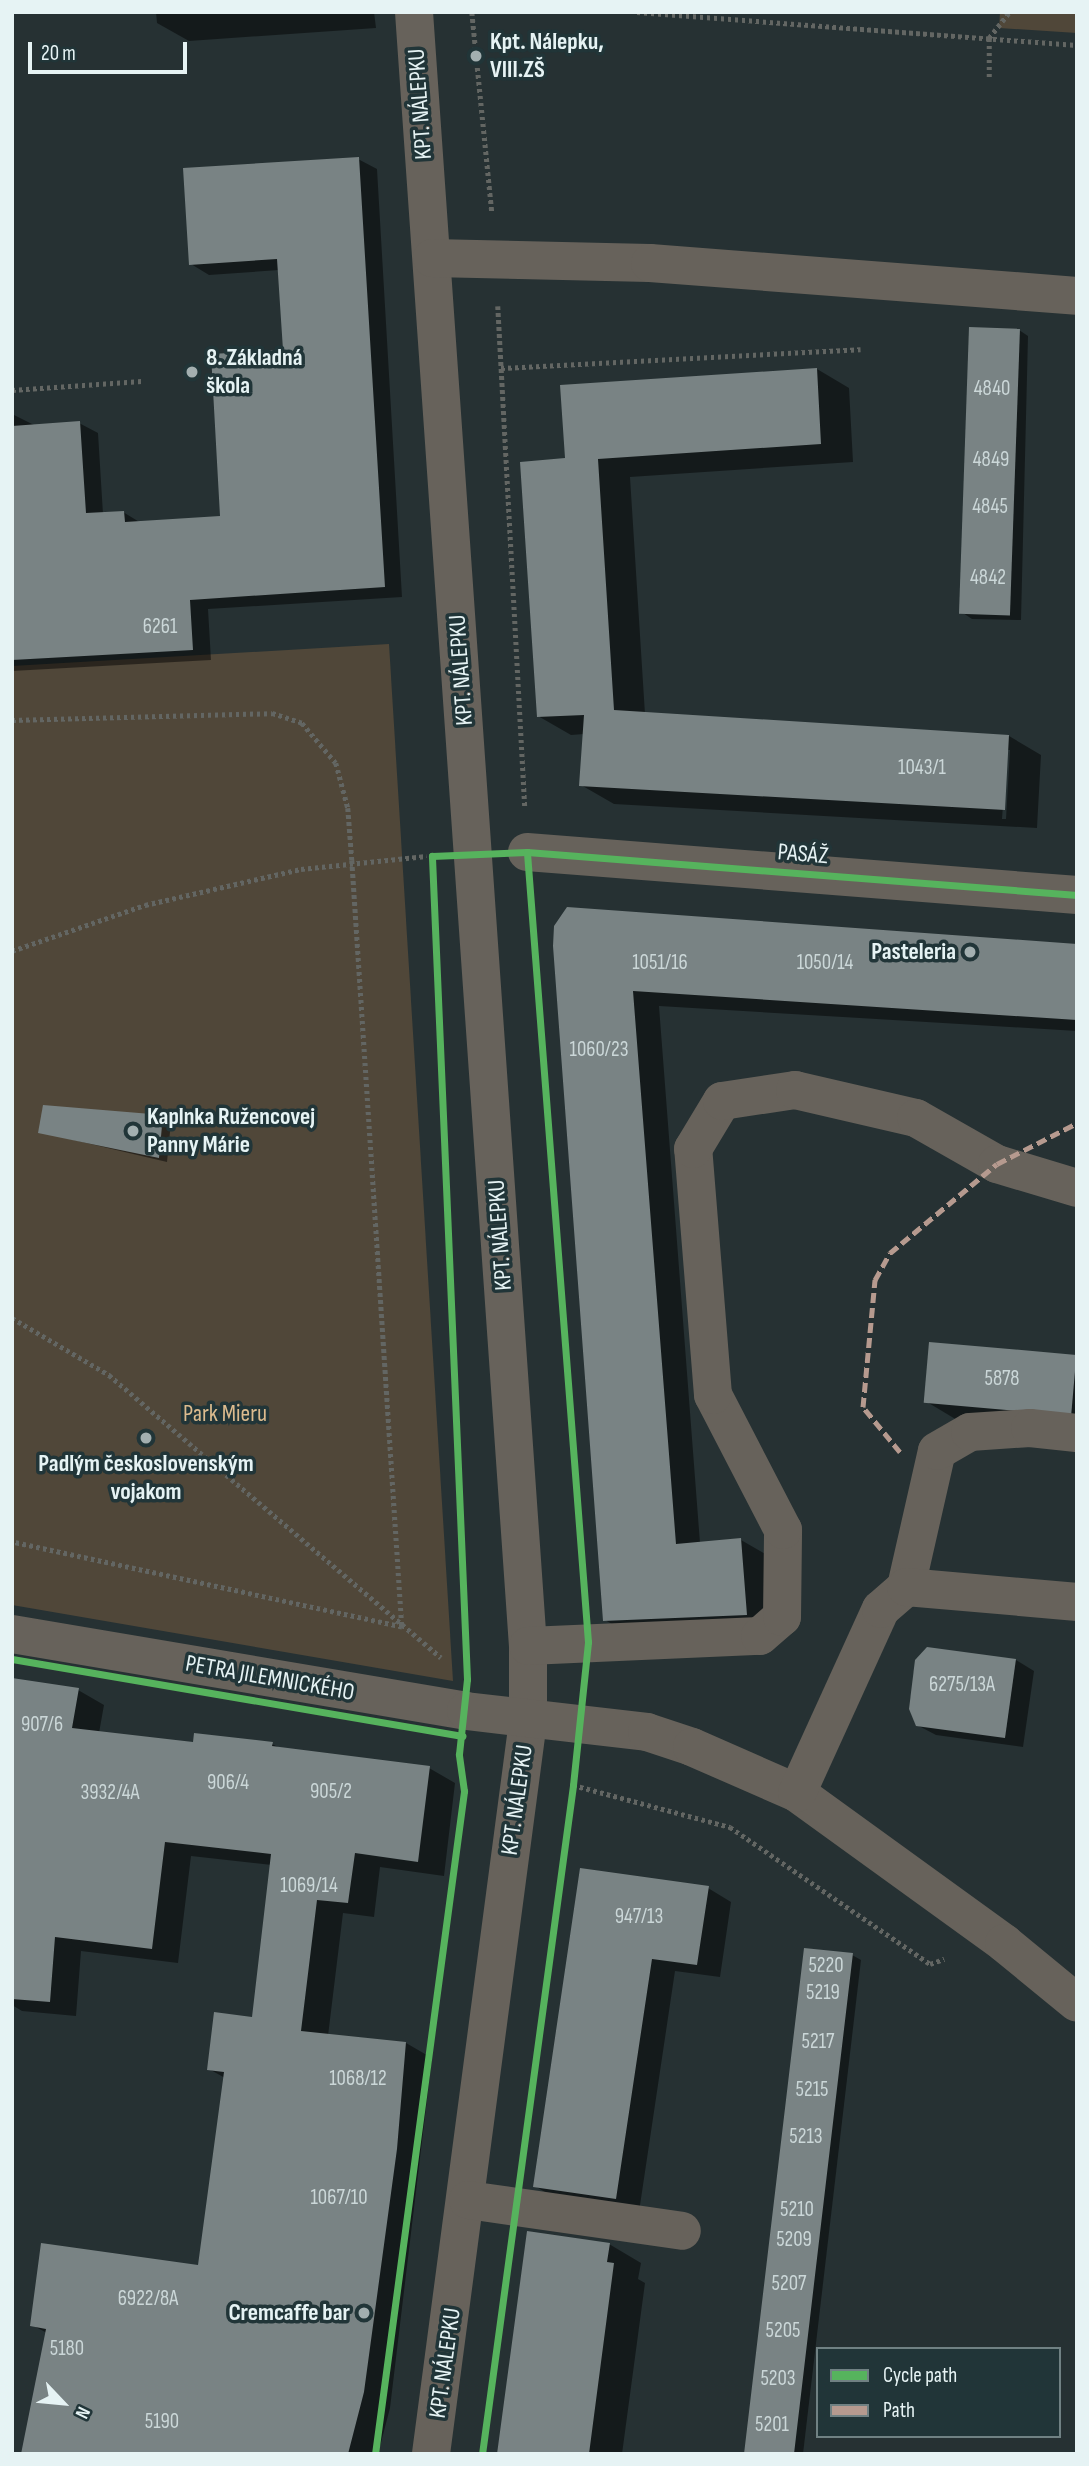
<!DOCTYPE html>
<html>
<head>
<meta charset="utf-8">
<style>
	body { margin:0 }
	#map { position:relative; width:1089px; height:2466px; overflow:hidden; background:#263133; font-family:"Sofia Sans Condensed",sans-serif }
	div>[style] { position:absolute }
	.green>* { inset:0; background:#504739 }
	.shadow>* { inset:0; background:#0007 }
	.building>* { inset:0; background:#798384; transform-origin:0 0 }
	.path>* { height:4.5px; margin-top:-2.25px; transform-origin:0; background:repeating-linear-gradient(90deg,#636663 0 3.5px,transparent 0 7px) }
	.minor>* { height:38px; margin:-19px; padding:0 19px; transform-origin:19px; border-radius:19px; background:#67625b }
	.quiet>* { height:5px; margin-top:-2.5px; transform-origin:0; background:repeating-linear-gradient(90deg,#b69a8f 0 10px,transparent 0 15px) }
	.cycleway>* { height:7px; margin:-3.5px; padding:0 3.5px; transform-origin:3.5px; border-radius:3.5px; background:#56b35d }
	.dots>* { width:19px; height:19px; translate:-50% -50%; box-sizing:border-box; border:4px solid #213538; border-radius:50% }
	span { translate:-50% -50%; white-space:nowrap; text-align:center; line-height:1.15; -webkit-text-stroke:7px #213538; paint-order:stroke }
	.number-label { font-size:21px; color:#cbd7d8 }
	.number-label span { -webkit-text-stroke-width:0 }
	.poi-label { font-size:24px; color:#e6f3f4; font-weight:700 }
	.left { translate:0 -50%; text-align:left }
	.right { translate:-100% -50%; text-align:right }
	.street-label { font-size:24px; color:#e6f3f4 }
	.park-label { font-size:24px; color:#dcbb8e }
	.frame { position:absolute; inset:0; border:14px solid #e6f3f4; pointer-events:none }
	.legend { position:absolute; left:816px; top:2347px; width:245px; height:91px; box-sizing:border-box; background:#213538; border:2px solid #708183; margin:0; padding:9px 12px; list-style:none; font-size:21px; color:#e6f3f4 }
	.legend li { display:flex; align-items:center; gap:14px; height:35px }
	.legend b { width:35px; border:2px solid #708183 }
	.north { position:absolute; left:28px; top:2368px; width:70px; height:70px; -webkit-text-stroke:5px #213538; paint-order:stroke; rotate:116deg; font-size:19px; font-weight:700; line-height:28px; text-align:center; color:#e6f3f4 }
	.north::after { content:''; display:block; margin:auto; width:24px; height:32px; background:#e6f3f4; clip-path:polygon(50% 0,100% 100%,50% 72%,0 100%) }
	.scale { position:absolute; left:28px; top:42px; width:159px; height:32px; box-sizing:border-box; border:4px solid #e6f3f4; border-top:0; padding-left:9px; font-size:21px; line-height:24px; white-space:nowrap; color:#e6f3f4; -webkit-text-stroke:5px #213538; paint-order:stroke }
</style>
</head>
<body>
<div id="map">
	<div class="green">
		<div style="clip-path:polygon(1000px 12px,1077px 12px,1077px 33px,999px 28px)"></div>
		<div style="clip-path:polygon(389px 644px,453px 1681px,12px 1605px,12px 666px)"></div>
	</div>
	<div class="shadow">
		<div style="clip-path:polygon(156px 12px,374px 12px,376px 28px,189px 41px,157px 23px)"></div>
		<div style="clip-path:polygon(358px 159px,377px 169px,402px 597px,208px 609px,211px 660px,12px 671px,12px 414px,34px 425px,79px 423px,98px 433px,103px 514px,123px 512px,141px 523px,222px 518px,284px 351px,279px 270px,209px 275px,191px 264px)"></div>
		<div style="clip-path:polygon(1019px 330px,1028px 336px,1021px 620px,972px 619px,963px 613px)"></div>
		<div style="clip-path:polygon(evenodd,817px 369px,849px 388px,853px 462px,630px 477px,645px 714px,1009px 736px,1041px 755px,1037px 828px,614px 804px,581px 785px,584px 734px,571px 735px,538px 716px,567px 460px,817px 369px,1007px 750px,1010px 750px,1006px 819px,1002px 819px,1007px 750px)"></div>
		<div style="clip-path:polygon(567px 909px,1077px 946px,1077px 1031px,659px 1006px,700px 1543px,741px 1540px,767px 1555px,773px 1629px,631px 1635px,605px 1620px)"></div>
		<div style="clip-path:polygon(162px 1117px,171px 1122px,167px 1162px,40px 1132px)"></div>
		<div style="clip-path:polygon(1077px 1356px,1077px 1424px,957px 1420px,927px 1402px)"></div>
		<div style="clip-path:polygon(928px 1649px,1016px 1660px,1034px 1671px,1023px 1747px,936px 1735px,917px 1725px)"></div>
		<div style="clip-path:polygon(12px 1679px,78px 1690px,104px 1705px,99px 1733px,195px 1744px,272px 1744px,282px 1749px,429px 1768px,455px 1783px,444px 1876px,380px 1867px,374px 1917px,343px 1913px,328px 2036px,406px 2043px,432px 2058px,390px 2408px,378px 2454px,22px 2454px,47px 2333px,32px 2325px,200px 2267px,225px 2078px,209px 2069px,253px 2019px,272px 1865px,191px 1856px,178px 1963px,81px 1951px,76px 2016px,22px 2011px,12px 2005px)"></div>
		<div style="clip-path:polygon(582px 1870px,708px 1888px,731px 1902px,720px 1977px,675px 1971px,639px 2212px,558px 2200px,535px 2186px)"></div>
		<div style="clip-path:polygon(852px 1955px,861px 1960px,803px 2454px,746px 2454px)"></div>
		<div style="clip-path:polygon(609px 2244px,641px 2263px,638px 2279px,645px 2283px,622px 2454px,498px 2454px)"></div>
	</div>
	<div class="building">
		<div style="clip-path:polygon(359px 157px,385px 587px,190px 600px,193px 650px,12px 660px,12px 426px,80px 421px,86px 513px,124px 511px,125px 522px,220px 516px,211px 354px,283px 350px,277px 259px,189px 265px,183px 168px)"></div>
		<div style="left:969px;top:327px;width:51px;height:287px;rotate:2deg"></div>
		<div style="clip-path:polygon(817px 368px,821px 444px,598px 459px,614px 710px,1009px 735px,1005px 810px,579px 786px,584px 715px,537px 717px,520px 462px,565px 458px,560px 385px)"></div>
		<div style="clip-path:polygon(567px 907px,1077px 944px,1077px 1020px,633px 991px,676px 1544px,741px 1538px,747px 1615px,603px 1621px,553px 946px,554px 926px)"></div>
		<div style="clip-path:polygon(43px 1105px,163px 1115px,159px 1158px,38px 1133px)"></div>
		<div style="left:929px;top:1342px;width:148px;height:61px;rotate:5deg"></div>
		<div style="clip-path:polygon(927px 1647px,1016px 1659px,1005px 1738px,916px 1726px,909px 1709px,915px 1660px)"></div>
		<div style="clip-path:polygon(12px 1678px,79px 1688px,72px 1728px,193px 1742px,194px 1733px,273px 1742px,272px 1746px,430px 1766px,418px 1862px,355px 1853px,348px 1903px,317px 1900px,301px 2031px,406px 2042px,397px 2149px,364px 2392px,348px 2454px,21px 2454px,46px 2329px,30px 2326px,41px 2243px,198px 2265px,224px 2072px,207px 2070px,214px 2012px,252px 2017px,271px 1854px,165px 1842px,152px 1949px,55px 1937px,50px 2002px,12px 1999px)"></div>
		<div style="clip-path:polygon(580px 1868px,709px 1886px,697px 1965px,652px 1959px,616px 2199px,533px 2187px)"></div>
		<div style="clip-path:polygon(804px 1948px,853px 1953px,830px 2148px,794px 2454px,744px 2454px)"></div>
		<div style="clip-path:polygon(527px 2231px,610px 2243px,607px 2262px,614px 2263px,589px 2454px,497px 2454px)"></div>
	</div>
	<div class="path">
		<div style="left:472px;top:12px;width:202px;rotate:84.3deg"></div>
		<div style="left:637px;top:12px;width:441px;rotate:4.3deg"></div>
		<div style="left:989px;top:77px;width:39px;rotate:-90deg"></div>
		<div style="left:989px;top:38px;width:33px;rotate:-52deg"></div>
		<div style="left:498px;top:306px;width:502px;rotate:86.92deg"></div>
		<div style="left:501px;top:368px;width:360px;rotate:-3deg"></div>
		<div style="left:12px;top:390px;width:130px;rotate:-4deg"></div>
		<div style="left:12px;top:720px;width:260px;rotate:-1.5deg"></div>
		<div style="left:272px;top:713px;width:32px;rotate:18deg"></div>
		<div style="left:302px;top:723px;width:52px;rotate:49.6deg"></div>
		<div style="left:336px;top:763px;width:47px;rotate:75.1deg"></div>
		<div style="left:348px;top:808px;width:52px;rotate:85.6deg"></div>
		<div style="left:352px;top:860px;width:769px;rotate:86.27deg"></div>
		<div style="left:402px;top:1627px;width:399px;rotate:-167.7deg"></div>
		<div style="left:12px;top:951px;width:141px;rotate:-19.1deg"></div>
		<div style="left:145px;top:905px;width:160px;rotate:-13deg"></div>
		<div style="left:301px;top:869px;width:126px;rotate:-5.9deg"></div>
		<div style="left:12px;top:1318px;width:113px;rotate:30.4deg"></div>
		<div style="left:109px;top:1375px;width:436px;rotate:40.4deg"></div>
		<div style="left:573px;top:1785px;width:163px;rotate:15deg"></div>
		<div style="left:730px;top:1827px;width:242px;rotate:34.4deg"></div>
		<div style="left:930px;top:1964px;width:15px;rotate:-20deg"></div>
	</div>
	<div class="minor">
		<div style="left:414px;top:12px;width:1638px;rotate:86.01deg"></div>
		<div style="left:528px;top:1646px;width:75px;rotate:90deg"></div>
		<div style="left:528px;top:1721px;width:739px;rotate:97.54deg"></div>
		<div style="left:432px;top:258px;width:218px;rotate:1.3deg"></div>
		<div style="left:650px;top:263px;width:428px;rotate:4.4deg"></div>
		<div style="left:527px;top:852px;width:552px;rotate:4.47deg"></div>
		<div style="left:906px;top:1587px;width:139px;rotate:-77.2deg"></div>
		<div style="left:937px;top:1451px;width:38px;rotate:-30deg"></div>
		<div style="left:970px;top:1432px;width:60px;rotate:-3.8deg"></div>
		<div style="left:1030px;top:1428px;width:47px;rotate:6.1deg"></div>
		<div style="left:12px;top:1634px;width:460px;rotate:9.6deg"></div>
		<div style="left:466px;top:1711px;width:182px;rotate:6.6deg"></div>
		<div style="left:647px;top:1732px;width:47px;rotate:18.4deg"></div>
		<div style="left:692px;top:1747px;width:115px;rotate:23.7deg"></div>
		<div style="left:797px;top:1793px;width:256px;rotate:35.9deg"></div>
		<div style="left:1004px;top:1943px;width:94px;rotate:39.4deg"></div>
		<div style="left:528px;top:1646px;width:232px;rotate:-2.5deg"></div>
		<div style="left:760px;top:1636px;width:29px;rotate:-41deg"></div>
		<div style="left:782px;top:1617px;width:87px;rotate:-89.3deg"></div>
		<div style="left:783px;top:1530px;width:152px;rotate:-117.4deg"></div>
		<div style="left:713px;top:1395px;width:247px;rotate:-94.6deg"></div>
		<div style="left:693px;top:1149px;width:56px;rotate:-58.9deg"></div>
		<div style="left:722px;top:1101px;width:74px;rotate:-8.6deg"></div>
		<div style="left:795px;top:1090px;width:124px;rotate:13deg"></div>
		<div style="left:916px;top:1118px;width:93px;rotate:29.6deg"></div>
		<div style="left:997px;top:1164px;width:84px;rotate:16.7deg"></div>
		<div style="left:797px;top:1793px;width:202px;rotate:-65.5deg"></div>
		<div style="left:881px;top:1609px;width:33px;rotate:-41deg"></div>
		<div style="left:906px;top:1587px;width:172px;rotate:5deg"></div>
		<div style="left:468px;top:2200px;width:216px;rotate:8.2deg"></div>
	</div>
	<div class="quiet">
		<div style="left:900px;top:1452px;width:58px;rotate:-129.4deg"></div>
		<div style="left:863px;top:1407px;width:128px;rotate:-84.6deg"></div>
		<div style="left:875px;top:1280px;width:31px;rotate:-61deg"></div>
		<div style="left:890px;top:1253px;width:139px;rotate:-39.8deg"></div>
		<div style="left:997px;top:1164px;width:90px;rotate:-27.1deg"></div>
	</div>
	<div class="cycleway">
		<div style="left:12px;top:1659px;width:457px;rotate:9.7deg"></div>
		<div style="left:375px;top:2454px;width:669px;rotate:-82.35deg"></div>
		<div style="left:464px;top:1791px;width:37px;rotate:-98deg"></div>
		<div style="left:459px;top:1754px;width:75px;rotate:-83.9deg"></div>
		<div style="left:467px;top:1679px;width:824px;rotate:-92.44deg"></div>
		<div style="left:432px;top:856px;width:95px;rotate:-2.4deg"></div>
		<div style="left:527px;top:852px;width:552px;rotate:4.47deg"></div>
		<div style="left:482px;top:2454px;width:675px;rotate:-82.25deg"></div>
		<div style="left:573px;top:1785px;width:144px;rotate:-84deg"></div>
		<div style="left:588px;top:1642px;width:792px;rotate:-94.42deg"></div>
	</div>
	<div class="dots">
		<div style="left:476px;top:56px;background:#a3afb0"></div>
		<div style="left:192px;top:372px;background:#a3afb0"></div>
		<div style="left:970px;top:952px;background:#a3afb0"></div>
		<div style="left:133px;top:1131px;background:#a3afb0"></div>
		<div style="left:146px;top:1438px;background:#a3afb0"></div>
		<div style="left:364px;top:2313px;background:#a3afb0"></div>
	</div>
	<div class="number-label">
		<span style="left:992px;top:389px">4840</span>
		<span style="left:991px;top:460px">4849</span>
		<span style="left:990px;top:507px">4845</span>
		<span style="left:988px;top:578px">4842</span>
		<span style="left:160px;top:627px">6261</span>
		<span style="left:922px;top:768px">1043/1</span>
		<span style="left:660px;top:963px">1051/16</span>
		<span style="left:825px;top:963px">1050/14</span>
		<span style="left:599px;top:1050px">1060/23</span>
		<span style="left:1002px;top:1379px">5878</span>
		<span style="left:962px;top:1685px">6275/13A</span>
		<span style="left:42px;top:1725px">907/6</span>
		<span style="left:228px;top:1783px">906/4</span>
		<span style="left:331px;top:1792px">905/2</span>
		<span style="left:110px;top:1793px">3932/4A</span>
		<span style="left:309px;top:1886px">1069/14</span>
		<span style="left:639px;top:1917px">947/13</span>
		<span style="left:826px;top:1966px">5220</span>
		<span style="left:823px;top:1993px">5219</span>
		<span style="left:818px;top:2042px">5217</span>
		<span style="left:358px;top:2079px">1068/12</span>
		<span style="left:812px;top:2090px">5215</span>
		<span style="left:806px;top:2137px">5213</span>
		<span style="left:339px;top:2198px">1067/10</span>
		<span style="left:797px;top:2210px">5210</span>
		<span style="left:794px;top:2240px">5209</span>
		<span style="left:789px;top:2284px">5207</span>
		<span style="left:148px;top:2299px">6922/8A</span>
		<span style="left:783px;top:2331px">5205</span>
		<span style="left:67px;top:2349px">5180</span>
		<span style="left:778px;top:2379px">5203</span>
		<span style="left:162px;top:2422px">5190</span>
		<span style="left:772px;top:2425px">5201</span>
	</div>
	<div class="poi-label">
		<span class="left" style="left:490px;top:56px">Kpt. Nálepku,<br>VIII.ZŠ</span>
		<span class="left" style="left:206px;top:372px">8. Základná<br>škola</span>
		<span class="right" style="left:956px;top:952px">Pasteleria</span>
		<span class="left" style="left:147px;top:1131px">Kaplnka Ružencovej<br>Panny Márie</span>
		<span style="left:146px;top:1478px">Padlým československým<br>vojakom</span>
		<span class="right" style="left:350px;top:2313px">Cremcaffe bar</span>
	</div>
	<div class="street-label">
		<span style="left:420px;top:104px;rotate:-94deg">KPT. NÁLEPKU</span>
		<span style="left:461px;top:670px;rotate:-94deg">KPT. NÁLEPKU</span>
		<span style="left:803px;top:854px;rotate:5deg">PASÁŽ</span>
		<span style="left:500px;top:1235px;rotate:-94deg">KPT. NÁLEPKU</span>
		<span style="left:270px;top:1678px;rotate:10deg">PETRA JILEMNICKÉHO</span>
		<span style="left:517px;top:1800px;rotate:-82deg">KPT. NÁLEPKU</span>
		<span style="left:445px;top:2363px;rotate:-82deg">KPT. NÁLEPKU</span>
	</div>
	<div class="park-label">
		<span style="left:225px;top:1414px">Park Mieru</span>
	</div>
	<div class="frame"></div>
	<ul class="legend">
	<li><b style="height:9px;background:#56b35d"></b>Cycle path</li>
	<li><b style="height:9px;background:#b69a8f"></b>Path</li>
	</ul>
	<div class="north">N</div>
	<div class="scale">20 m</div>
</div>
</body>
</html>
